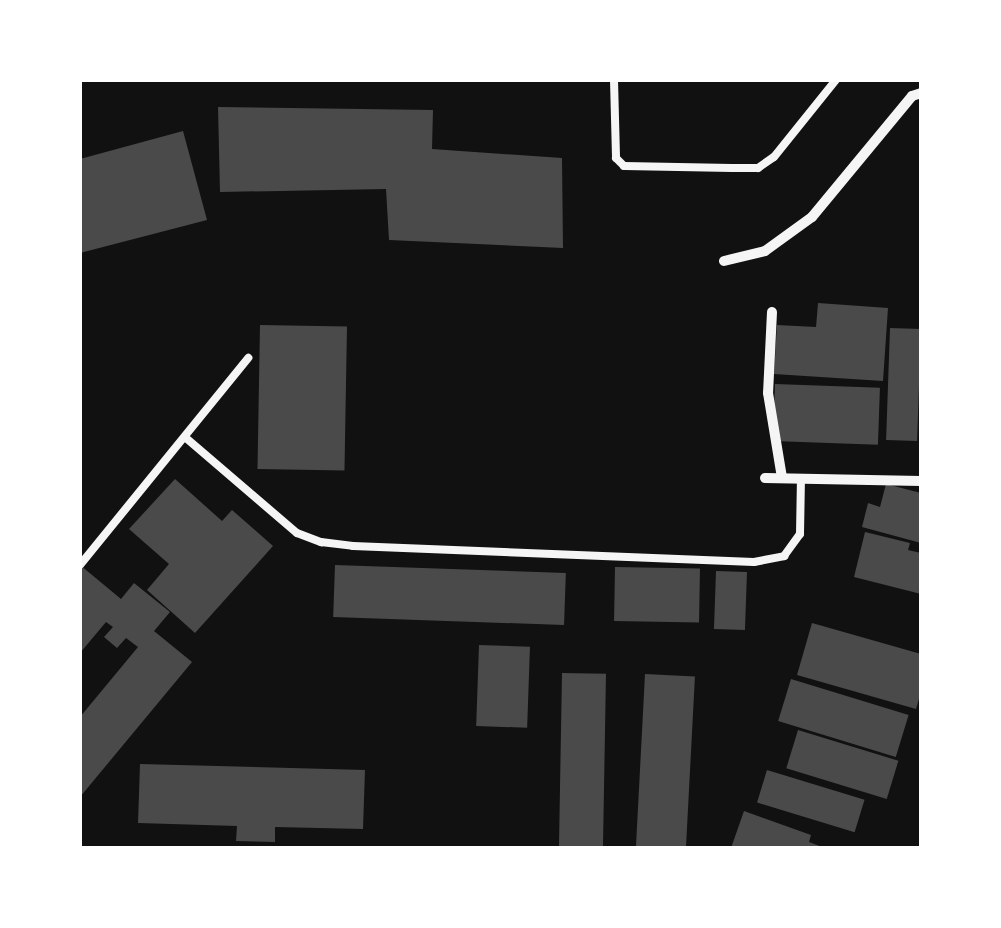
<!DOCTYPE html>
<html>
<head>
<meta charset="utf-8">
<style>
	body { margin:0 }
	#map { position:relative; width:1001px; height:928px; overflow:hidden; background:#111; font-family:Roboto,sans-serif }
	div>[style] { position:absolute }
	.building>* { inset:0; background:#4a4a4a; transform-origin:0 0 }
	.service>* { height:8px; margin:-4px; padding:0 4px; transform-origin:4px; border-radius:4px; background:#f5f5f5 }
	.minor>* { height:10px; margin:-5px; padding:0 5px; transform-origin:5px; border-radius:5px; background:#f5f5f5 }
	span { translate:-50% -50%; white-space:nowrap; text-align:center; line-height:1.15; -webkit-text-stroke:8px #fff; paint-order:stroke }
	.frame { position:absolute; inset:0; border:82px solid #fff; pointer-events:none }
</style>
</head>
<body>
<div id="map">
	<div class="building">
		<div style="clip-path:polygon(218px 107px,433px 110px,432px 149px,562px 158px,563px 248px,389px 240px,386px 189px,220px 192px)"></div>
		<div style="clip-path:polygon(183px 131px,207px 220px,80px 253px,80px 159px)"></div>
		<div style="clip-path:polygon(818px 303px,888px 308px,883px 381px,774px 374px,777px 325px,816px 327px)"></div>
		<div style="left:260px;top:325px;width:87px;height:144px;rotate:1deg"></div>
		<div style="left:890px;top:328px;width:31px;height:112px;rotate:2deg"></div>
		<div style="left:775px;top:384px;width:105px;height:57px;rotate:2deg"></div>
		<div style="clip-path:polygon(175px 479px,222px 521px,232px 510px,273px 546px,195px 633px,147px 590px,169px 564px,129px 529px)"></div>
		<div style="clip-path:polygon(886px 484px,921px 493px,921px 543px,862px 527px,868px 503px,880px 507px)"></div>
		<div style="clip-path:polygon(865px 532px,910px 543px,908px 550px,921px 553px,921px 594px,854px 577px)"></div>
		<div style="clip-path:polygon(80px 565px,121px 599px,134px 583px,170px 612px,154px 631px,192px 662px,80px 797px,80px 717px,138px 647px,126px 638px,117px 648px,104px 637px,113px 627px,106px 622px,80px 653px)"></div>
		<div style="left:335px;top:565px;width:231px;height:52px;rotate:2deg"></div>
		<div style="left:615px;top:567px;width:85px;height:54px;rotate:1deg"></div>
		<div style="left:716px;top:571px;width:31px;height:58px;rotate:2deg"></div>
		<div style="clip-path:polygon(812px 623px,921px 654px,921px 692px,916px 709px,797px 675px)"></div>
		<div style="left:479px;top:645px;width:51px;height:81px;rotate:2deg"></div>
		<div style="left:562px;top:673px;width:44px;height:175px;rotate:1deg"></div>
		<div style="left:645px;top:674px;width:50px;height:174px;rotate:3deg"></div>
		<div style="left:791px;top:679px;width:123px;height:44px;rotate:17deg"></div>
		<div style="left:798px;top:730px;width:105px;height:40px;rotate:17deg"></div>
		<div style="clip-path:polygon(140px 764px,365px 770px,363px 829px,275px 827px,275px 842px,236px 841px,237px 826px,138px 823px)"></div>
		<div style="left:767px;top:770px;width:102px;height:34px;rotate:17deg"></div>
		<div style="clip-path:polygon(744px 811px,811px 835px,809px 842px,825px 848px,731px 848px)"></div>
	</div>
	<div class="service">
		<div style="left:614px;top:80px;width:78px;rotate:88.5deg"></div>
		<div style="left:616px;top:158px;width:11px;rotate:45deg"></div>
		<div style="left:624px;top:166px;width:108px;rotate:1.1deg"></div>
		<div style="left:732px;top:168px;width:26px"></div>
		<div style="left:758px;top:168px;width:19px;rotate:-35deg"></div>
		<div style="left:774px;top:157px;width:99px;rotate:-51.2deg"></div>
		<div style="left:186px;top:438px;width:146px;rotate:40.6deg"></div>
		<div style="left:297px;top:533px;width:26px;rotate:21deg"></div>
		<div style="left:321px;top:542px;width:32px;rotate:7deg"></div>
		<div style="left:353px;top:546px;width:401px;rotate:2.3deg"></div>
		<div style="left:754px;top:562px;width:31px;rotate:-11deg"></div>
		<div style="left:784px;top:556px;width:27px;rotate:-54deg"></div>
		<div style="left:800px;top:534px;width:55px;rotate:-89deg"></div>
		<div style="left:80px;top:565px;width:267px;rotate:-50.9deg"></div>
	</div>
	<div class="minor">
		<div style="left:724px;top:261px;width:42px;rotate:-13.7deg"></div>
		<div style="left:765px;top:251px;width:58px;rotate:-35.9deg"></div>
		<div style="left:812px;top:217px;width:157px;rotate:-50.4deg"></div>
		<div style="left:912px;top:96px;width:9px;rotate:-18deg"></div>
		<div style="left:772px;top:312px;width:81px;rotate:92.8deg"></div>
		<div style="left:768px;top:393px;width:86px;rotate:80.6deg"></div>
		<div style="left:765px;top:478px;width:156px;rotate:1.1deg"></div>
	</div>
	<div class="frame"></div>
</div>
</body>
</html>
